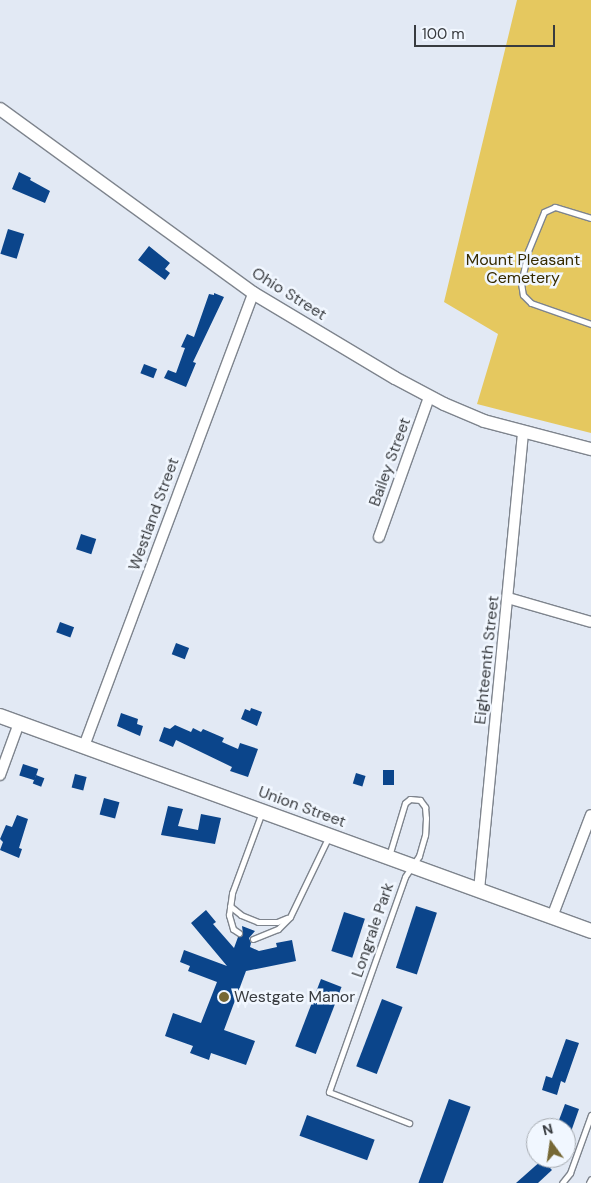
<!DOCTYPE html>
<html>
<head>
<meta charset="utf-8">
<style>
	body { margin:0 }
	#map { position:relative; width:591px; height:1183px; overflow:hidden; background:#e2e9f4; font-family:"DM Sans",sans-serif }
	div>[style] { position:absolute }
	.green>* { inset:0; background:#e5c85f }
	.building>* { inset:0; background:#0b458b; transform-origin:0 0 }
	.roads { filter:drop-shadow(1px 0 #7e848d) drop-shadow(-1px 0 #7e848d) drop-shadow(0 1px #7e848d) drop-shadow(0 -1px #7e848d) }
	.service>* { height:5px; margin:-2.5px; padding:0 2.5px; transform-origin:2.5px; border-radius:2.5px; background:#fff }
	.minor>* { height:10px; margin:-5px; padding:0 5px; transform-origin:5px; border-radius:5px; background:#fff }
	.tertiary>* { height:12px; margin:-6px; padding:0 6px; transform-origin:6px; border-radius:6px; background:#fff }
	.secondary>* { height:14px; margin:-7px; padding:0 7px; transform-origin:7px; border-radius:7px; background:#fff }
	.dots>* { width:14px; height:14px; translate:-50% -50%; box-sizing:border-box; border:2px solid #f1f7ff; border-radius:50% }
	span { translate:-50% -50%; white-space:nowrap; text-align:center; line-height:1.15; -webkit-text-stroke:5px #f1f7ff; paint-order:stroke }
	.park-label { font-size:16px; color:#372b00 }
	.street-label { font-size:16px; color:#383b3f }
	.poi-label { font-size:16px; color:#383b3f }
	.left { translate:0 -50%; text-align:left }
	.north { position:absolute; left:526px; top:1118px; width:50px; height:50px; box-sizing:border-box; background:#f1f7ff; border:1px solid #a7acb2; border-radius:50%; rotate:346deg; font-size:14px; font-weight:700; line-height:20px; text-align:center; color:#383b3f }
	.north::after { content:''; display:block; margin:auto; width:18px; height:22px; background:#766835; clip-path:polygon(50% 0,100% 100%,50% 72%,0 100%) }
	.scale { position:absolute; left:414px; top:25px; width:141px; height:22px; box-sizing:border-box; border:2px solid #383b3f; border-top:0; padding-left:6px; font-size:15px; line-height:18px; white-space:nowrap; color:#383b3f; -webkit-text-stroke:4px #f1f7ff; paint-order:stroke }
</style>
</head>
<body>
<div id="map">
	<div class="green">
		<div style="clip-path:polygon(517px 0,591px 0,591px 433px,477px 404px,498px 334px,444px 302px)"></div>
	</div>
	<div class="building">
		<div style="clip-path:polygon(19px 172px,31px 178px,30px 180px,50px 191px,45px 203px,12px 189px)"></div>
		<div style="left:8px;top:229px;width:17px;height:26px;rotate:17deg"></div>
		<div style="clip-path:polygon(149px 246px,170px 263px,165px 269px,170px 273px,165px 280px,138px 260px)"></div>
		<div style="clip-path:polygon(214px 293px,224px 297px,193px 362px,196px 363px,186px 387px,164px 378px,168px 370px,176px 373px,185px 348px,181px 347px,187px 334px,194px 337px,209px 294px,214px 295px)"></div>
		<div style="left:144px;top:364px;width:14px;height:10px;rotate:21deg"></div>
		<div style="left:81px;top:534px;width:16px;height:16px;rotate:18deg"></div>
		<div style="left:60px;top:622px;width:15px;height:11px;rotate:20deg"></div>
		<div style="left:176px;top:643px;width:14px;height:12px;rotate:21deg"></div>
		<div style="clip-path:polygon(251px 708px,262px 712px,257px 726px,241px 719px,245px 709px,250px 711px)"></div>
		<div style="clip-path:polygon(121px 713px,138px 719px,137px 724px,143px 726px,140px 736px,117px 726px)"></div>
		<div style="clip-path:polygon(175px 725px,191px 732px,193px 728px,201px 732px,203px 729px,224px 738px,222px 742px,238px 749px,240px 743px,258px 749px,248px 777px,230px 771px,232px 767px,176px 740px,173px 747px,159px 741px,164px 727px,170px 729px)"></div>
		<div style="left:23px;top:764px;width:16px;height:12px;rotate:18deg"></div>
		<div style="left:383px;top:770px;width:11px;height:15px"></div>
		<div style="left:356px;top:773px;width:10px;height:11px;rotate:17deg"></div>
		<div style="left:75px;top:774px;width:12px;height:14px;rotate:14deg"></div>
		<div style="left:36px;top:775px;width:9px;height:9px;rotate:21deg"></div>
		<div style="left:104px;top:798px;width:16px;height:17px;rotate:15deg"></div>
		<div style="clip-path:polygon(168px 806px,183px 809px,178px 826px,198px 830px,201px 814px,221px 818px,215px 844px,161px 835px)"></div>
		<div style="clip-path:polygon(17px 815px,28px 819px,19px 848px,22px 849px,19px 858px,0 850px,3px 842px,0 839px,6px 825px,12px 827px)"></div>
		<div style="left:416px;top:906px;width:22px;height:65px;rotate:18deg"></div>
		<div style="clip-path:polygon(206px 910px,216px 922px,213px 924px,234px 948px,238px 937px,243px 934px,242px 926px,255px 931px,249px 938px,251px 943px,250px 947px,259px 951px,277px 947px,276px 943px,292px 940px,296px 961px,246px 971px,224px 1030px,255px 1041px,246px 1065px,211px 1053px,209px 1060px,190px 1053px,193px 1046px,165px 1036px,173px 1013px,201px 1023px,217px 982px,188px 971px,190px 966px,180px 962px,184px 950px,227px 966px,191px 923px)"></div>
		<div style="left:344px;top:912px;width:22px;height:41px;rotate:18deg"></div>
		<div style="left:321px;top:979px;width:22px;height:72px;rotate:21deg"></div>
		<div style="left:382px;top:999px;width:22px;height:72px;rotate:21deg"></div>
		<div style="clip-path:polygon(566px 1039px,579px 1043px,565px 1083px,561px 1081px,557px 1095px,542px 1090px,546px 1076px,552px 1078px)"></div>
		<div style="left:449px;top:1099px;width:23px;height:90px;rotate:20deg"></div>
		<div style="clip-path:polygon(565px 1104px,579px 1109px,567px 1143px,566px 1128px,556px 1128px)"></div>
		<div style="left:307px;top:1115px;width:72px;height:22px;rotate:20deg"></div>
		<div style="clip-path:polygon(542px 1160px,552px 1170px,538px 1183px,516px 1183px)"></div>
	</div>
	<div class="roads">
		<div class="service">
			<div style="left:591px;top:218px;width:38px;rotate:-163deg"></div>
			<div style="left:555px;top:207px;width:12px;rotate:156deg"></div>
			<div style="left:544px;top:212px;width:42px;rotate:112.3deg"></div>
			<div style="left:528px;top:251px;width:33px;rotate:102deg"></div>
			<div style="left:521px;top:283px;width:12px;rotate:81deg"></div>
			<div style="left:523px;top:295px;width:11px;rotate:45deg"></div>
			<div style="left:531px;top:303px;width:64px;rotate:19.3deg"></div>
			<div style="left:389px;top:856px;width:55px;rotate:-73.2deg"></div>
			<div style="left:405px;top:803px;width:6px;rotate:-39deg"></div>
			<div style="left:410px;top:799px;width:10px;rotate:6deg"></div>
			<div style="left:420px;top:800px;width:9px;rotate:54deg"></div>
			<div style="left:425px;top:807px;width:11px;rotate:85deg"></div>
			<div style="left:426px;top:818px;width:17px;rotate:93deg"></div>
			<div style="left:425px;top:835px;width:22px;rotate:106deg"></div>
			<div style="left:419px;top:856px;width:25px;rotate:124deg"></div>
			<div style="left:405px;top:877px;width:228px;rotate:109.5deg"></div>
			<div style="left:329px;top:1092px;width:86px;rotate:21.2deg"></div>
			<div style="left:230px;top:906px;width:14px;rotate:39deg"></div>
			<div style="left:241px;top:915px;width:18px;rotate:22deg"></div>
			<div style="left:258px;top:922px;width:19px"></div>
			<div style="left:277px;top:922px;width:11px;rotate:-22deg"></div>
			<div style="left:239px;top:933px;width:7px;rotate:-146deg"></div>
			<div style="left:233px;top:929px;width:15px;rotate:-106deg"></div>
			<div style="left:229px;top:915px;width:22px;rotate:-82deg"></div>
			<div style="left:232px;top:893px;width:86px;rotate:-69.7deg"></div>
			<div style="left:253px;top:939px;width:27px;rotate:-22deg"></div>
			<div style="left:278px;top:929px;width:17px;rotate:-45deg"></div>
			<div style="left:290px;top:917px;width:90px;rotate:-64.3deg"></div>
			<div style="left:562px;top:1183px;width:13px;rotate:-51deg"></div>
			<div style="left:570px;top:1173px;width:62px;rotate:-70.1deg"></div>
			<div style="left:589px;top:1183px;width:4px;rotate:-63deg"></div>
		</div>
		<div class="minor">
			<div style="left:379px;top:537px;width:149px;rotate:-70.3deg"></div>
			<div style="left:508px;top:598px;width:86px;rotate:16.1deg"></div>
			<div style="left:84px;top:746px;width:483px;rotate:-69.5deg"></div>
			<div style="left:0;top:775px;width:55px;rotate:-69.9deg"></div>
			<div style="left:479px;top:890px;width:460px;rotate:-84.5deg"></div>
			<div style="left:552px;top:917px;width:109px;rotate:-69.1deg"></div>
		</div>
		<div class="tertiary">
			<div style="left:0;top:109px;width:313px;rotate:36deg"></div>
			<div style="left:253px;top:293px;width:165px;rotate:30.9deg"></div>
			<div style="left:395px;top:378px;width:55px;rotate:28deg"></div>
			<div style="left:444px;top:404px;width:43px;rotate:23deg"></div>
			<div style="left:484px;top:421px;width:111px;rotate:14.7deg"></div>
		</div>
		<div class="secondary">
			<div style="left:0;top:716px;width:629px;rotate:19.99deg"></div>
		</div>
	</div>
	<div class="dots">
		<div style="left:224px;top:997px;background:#766835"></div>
	</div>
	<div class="park-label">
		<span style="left:523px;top:269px">Mount Pleasant<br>Cemetery</span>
	</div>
	<div class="street-label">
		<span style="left:289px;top:294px;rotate:32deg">Ohio Street</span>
		<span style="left:390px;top:462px;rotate:-70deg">Bailey Street</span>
		<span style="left:154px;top:514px;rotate:-70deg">Westland Street</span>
		<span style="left:487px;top:660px;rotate:-84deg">Eighteenth Street</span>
		<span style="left:302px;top:807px;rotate:20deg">Union Street</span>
		<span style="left:373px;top:930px;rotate:-71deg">Longrale Park</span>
	</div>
	<div class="poi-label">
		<span class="left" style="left:234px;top:997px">Westgate Manor</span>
	</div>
	<div class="north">N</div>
	<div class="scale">100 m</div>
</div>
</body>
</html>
